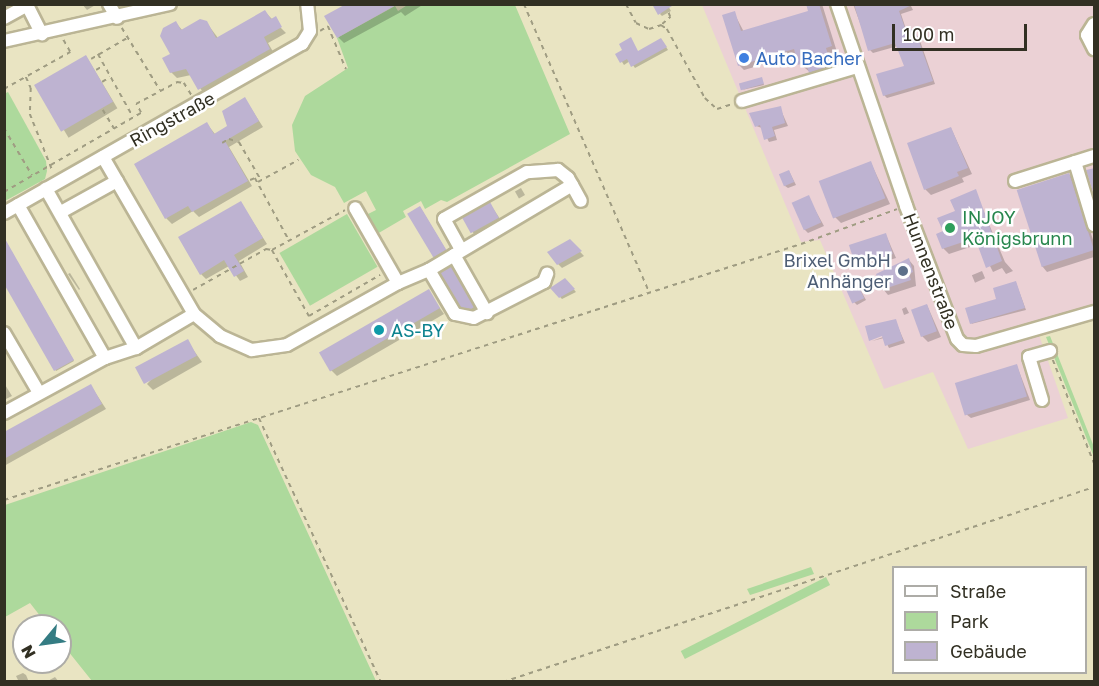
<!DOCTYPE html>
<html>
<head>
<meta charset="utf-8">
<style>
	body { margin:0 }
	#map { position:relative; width:1099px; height:686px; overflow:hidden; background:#e9e4c2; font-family:"Golos Text",sans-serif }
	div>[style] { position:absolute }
	.commercial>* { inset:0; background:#ebd1d5 }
	.green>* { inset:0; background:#add99c; transform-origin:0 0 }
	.shadow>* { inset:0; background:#0003; transform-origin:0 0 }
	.building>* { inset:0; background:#beb3d1; transform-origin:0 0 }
	.path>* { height:1.5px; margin-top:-0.75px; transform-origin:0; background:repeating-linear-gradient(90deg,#9f9c82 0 4.5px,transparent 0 9px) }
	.roads { filter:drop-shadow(2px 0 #bbb595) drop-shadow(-2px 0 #bbb595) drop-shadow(0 2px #bbb595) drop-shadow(0 -2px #bbb595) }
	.minor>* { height:12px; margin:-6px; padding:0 6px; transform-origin:6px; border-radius:6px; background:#fff }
	.dots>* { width:16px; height:16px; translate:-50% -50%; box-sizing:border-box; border:3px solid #fff; border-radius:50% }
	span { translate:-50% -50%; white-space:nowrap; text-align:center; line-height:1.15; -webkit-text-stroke:5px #fff; paint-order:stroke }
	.shop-label { font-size:18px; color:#366cbe }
	.left { translate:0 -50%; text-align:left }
	.street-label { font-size:18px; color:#323023 }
	.leisure-label { font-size:18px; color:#27864d }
	.service-label { font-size:18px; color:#4e5e75 }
	.right { translate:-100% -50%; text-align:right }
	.culture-label { font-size:18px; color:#0d838f }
	.frame { position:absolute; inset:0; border:6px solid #323023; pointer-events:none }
	.legend { position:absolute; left:892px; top:566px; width:195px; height:108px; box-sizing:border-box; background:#fff; border:2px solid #adaca7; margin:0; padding:8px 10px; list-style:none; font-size:18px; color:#323023 }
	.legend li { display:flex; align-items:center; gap:12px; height:30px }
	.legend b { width:30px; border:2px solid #adaca7 }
	.north { position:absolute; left:12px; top:614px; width:60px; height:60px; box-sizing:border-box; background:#fff; border:2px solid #adaca7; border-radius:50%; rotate:241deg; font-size:16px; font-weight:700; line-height:24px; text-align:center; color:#323023 }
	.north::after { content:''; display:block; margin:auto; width:21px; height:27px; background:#347c83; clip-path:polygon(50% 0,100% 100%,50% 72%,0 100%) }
	.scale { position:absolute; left:892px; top:24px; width:135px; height:27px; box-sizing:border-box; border:3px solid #323023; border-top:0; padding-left:8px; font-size:18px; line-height:21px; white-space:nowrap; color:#323023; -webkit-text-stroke:4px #fff; paint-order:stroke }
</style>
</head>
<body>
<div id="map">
	<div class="commercial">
		<div style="clip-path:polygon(702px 5px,1094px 5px,1094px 318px,1039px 335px,1068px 418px,968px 449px,933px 372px,884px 389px,820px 240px,801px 242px)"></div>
	</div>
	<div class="green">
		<div style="clip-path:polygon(409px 4px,515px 5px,570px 134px,447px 202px,441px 200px,425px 209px,421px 201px,403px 211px,406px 217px,377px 234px,366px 215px,376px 210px,366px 191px,344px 203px,335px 187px,311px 175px,295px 151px,292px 125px,305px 96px,348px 68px,337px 38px,395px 6px,398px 11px)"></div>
		<div style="clip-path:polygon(8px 92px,46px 161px,47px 171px,45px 179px,5px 201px,4px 94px)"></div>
		<div style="left:347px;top:214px;width:61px;height:78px;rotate:60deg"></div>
		<div style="clip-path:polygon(1050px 336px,1094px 447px,1094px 457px,1046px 337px)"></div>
		<div style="clip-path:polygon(251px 422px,258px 425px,376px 681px,92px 681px,60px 641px,60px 626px,48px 626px,30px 603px,5px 617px,5px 505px)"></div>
		<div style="clip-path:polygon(811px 567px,814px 574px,750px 595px,747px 589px)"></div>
		<div style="left:826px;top:577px;width:9px;height:163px;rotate:63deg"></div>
	</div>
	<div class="shadow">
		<div style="clip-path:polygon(4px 4px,24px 4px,4px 16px)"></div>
		<div style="clip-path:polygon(82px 4px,97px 4px,87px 10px)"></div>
		<div style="clip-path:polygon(349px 4px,424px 4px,405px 16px,401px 12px,344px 43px,338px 37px)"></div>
		<div style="clip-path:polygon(667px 4px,671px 11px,662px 16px,660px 14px)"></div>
		<div style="clip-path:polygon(807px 4px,822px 4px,837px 52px,830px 53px,836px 71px,816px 77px,800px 64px,797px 55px,744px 70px,739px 65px,734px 13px,744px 32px,809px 12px)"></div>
		<div style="clip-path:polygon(853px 4px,910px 4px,913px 10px,901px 14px,907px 32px,913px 30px,919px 38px,935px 84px,887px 98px,884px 95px,906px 67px,898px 46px,873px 53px,870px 50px)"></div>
		<div style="clip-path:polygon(265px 12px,286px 33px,268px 43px,275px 55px,205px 95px,191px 75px,177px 78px,171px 72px,176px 23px,183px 31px,206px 22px,218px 38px)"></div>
		<div style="clip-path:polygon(663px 42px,668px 50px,635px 68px,630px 61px,624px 65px,617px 54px,638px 52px)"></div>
		<div style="left:86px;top:56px;width:61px;height:57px;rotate:59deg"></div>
		<div style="clip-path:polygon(762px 80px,764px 85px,742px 90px)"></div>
		<div style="clip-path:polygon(245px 99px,263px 127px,229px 147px,252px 186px,199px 217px,193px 211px,172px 224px,166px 218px,207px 124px,215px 134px,229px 127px)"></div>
		<div style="clip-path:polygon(780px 108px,788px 126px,774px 130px,777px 140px,769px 142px,762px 128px,756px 126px)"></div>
		<div style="clip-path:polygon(951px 128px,972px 174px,962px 178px,964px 182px,931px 195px,925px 189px)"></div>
		<div style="clip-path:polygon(871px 163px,890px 204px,841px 223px,835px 217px)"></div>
		<div style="clip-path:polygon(789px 171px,796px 185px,788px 188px,785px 186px)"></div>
		<div style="clip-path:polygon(1069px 174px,1074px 180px,1094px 243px,1094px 257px,1047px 272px,1042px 266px)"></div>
		<div style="left:521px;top:188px;width:8px;height:7px;rotate:60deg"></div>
		<div style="clip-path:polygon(975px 191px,1005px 262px,1013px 271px,1006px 274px,1002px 268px,993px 272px,979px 244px,949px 254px,943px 248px,945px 232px,957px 211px)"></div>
		<div style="clip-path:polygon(808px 197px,824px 226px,808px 233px,804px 229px)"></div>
		<div style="clip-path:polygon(241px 203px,267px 244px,239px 261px,248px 277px,240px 281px,229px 266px,206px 279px,201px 274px)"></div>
		<div style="left:490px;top:204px;width:22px;height:30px;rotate:56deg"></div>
		<div style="clip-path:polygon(420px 207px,449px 255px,438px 261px,434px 257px)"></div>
		<div style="clip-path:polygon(886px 235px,896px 258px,861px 269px,857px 265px)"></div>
		<div style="clip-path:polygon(5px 240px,74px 361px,56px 371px,4px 281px)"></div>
		<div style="clip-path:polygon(570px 241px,584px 256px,562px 268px,558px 264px)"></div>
		<div style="clip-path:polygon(909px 260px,914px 266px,916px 286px,888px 295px,883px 289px)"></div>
		<div style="clip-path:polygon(451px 268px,455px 272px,477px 311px,461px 306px)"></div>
		<div style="left:982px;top:271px;width:8px;height:11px;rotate:67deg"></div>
		<div style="clip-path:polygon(70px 273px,80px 289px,79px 290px,68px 274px)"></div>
		<div style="clip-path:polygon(565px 279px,576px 292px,562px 299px,552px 288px)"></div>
		<div style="clip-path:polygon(856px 282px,866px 300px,857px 305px,854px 302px)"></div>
		<div style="clip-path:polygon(1016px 283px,1026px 310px,971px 324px,998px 300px)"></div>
		<div style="clip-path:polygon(428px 291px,444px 314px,337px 376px,331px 370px)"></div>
		<div style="clip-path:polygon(927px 305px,941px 337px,928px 342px,922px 336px)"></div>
		<div style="clip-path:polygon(906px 307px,909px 313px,904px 315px,902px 309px)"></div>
		<div style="clip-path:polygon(895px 320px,905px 343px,889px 348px,884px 338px,872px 341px,889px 335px,867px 327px)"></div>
		<div style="clip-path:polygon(187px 341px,202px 362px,153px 390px,147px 384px)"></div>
		<div style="clip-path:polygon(1017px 366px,1030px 400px,971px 418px,966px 414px)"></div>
		<div style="clip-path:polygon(4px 383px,12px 396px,4px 400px)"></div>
		<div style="clip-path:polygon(91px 386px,106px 409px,4px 466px,4px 434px)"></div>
		<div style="clip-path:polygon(23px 673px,26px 675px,29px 682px,19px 682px,16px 676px)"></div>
		<div style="clip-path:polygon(55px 677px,59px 682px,46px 682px)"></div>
	</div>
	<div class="building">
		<div style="clip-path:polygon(346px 4px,398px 4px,337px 38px,324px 16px)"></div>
		<div style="clip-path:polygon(652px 4px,675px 4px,658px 15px)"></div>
		<div style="clip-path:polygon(806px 4px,819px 4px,832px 46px,826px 48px,831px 65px,809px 73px,806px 62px,798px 65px,794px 49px,738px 66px,722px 15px,735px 11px,741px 31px,808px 11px)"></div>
		<div style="clip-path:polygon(854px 4px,914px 4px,899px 11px,906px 31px,913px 29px,916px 33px,933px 81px,883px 96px,876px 74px,904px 66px,895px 43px,868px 51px)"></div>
		<div style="clip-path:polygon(265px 10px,271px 19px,276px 16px,282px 27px,264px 37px,270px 49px,198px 90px,186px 69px,170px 73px,162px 58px,170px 54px,160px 36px,163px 28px,176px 21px,181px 30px,200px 19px,207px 21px,216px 38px)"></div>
		<div style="clip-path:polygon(631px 37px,638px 51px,661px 38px,667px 47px,631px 67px,627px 59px,620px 63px,615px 54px,622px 50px,619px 44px)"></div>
		<div style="left:86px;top:55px;width:54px;height:60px;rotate:60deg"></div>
		<div style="left:762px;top:77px;width:7px;height:24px;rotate:74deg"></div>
		<div style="clip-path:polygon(245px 97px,259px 121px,225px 141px,248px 181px,192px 212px,188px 206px,165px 219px,134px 164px,207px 122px,214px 134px,227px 126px,222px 111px)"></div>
		<div style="clip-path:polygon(781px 106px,785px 123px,772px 127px,775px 136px,764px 140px,760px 125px,755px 127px,749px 113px)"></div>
		<div style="clip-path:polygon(951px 127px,968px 168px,957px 172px,959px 176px,924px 190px,907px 143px)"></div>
		<div style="left:871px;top:161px;width:40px;height:56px;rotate:69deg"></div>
		<div style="clip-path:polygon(1095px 168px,1095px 198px,1086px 170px)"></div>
		<div style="left:789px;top:170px;width:13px;height:11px;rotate:67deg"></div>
		<div style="left:1069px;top:173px;width:81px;height:55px;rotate:72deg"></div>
		<div style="clip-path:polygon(976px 189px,1002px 261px,986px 268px,975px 238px,942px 249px,936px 234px,943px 231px,937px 218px,955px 211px,950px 200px)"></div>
		<div style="left:809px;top:195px;width:30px;height:19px;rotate:66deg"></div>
		<div style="clip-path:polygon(241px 201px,263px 238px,234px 255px,244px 271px,234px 277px,224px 260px,200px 275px,178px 237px)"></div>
		<div style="left:490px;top:202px;width:18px;height:32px;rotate:61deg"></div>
		<div style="left:420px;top:206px;width:51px;height:15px;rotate:59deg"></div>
		<div style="left:886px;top:233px;width:22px;height:39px;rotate:72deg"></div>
		<div style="clip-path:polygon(4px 237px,74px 360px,54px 371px,4px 284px)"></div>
		<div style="clip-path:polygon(570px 239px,582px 251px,557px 265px,547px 252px)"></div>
		<div style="clip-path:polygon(909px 258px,913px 272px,909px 274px,911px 280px,881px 290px,876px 274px)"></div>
		<div style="clip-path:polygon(451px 266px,474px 307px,471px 309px,460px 307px,440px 273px)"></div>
		<div style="clip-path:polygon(565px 278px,575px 289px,559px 298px,550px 288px)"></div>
		<div style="left:856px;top:280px;width:20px;height:13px;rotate:66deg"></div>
		<div style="clip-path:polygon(1016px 281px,1025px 308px,970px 324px,965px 308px,996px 299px,993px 288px)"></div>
		<div style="left:429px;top:289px;width:22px;height:127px;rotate:60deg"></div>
		<div style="left:927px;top:304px;width:29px;height:17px;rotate:70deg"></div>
		<div style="clip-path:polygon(896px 319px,903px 340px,885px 346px,882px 336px,869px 341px,865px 326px)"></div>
		<div style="left:188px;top:339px;width:19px;height:60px;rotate:62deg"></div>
		<div style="left:1017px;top:364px;width:34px;height:65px;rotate:73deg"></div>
		<div style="clip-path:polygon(91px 384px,102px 404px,4px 459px,4px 432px)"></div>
	</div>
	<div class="path">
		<div style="left:524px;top:4px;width:313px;rotate:66.5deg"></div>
		<div style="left:626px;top:4px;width:21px;rotate:62deg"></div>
		<div style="left:636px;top:23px;width:14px;rotate:25deg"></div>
		<div style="left:649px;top:29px;width:13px;rotate:-18deg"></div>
		<div style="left:661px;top:25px;width:7px;rotate:34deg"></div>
		<div style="left:667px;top:29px;width:79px;rotate:61.2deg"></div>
		<div style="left:705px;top:98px;width:16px;rotate:43deg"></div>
		<div style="left:717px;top:109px;width:16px;rotate:-18deg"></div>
		<div style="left:662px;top:24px;width:11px;rotate:-41deg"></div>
		<div style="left:670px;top:17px;width:5px;rotate:-112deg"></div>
		<div style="left:122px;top:28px;width:73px;rotate:58.5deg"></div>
		<div style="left:320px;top:31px;width:9px;rotate:-32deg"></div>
		<div style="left:328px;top:26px;width:47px;rotate:67.3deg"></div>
		<div style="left:98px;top:54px;width:72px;rotate:60.9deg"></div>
		<div style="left:91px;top:59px;width:42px;rotate:-30.3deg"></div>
		<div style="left:96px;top:70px;width:8px;rotate:-30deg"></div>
		<div style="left:26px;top:77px;width:12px;rotate:66deg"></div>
		<div style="left:31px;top:88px;width:26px;rotate:92deg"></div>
		<div style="left:30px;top:114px;width:62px;rotate:68.4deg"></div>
		<div style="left:102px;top:82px;width:9px;rotate:-32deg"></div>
		<div style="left:4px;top:89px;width:76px;rotate:-29.3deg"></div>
		<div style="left:70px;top:52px;width:16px;rotate:-120deg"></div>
		<div style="left:103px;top:110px;width:21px;rotate:59deg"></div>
		<div style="left:4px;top:128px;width:55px;rotate:59.2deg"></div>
		<div style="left:222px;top:143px;width:8px;rotate:-30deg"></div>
		<div style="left:229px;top:139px;width:10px;rotate:17deg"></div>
		<div style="left:239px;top:142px;width:44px;rotate:59.9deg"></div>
		<div style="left:250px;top:180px;width:5px;rotate:-22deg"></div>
		<div style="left:255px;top:178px;width:71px;rotate:61.3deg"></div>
		<div style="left:258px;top:182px;width:46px;rotate:-28.8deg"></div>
		<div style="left:4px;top:192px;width:158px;rotate:-30deg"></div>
		<div style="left:141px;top:113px;width:10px;rotate:-119deg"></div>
		<div style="left:136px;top:104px;width:47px;rotate:-28.2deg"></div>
		<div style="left:177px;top:82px;width:7px;rotate:8deg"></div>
		<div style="left:184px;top:83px;width:15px;rotate:58deg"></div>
		<div style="left:272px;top:250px;width:83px;rotate:-28.7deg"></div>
		<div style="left:193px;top:290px;width:84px;rotate:-29.3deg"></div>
		<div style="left:266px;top:249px;width:6px;rotate:9deg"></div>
		<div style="left:272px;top:250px;width:76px;rotate:60.7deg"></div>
		<div style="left:309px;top:316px;width:82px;rotate:-30deg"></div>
		<div style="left:1053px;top:360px;width:111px;rotate:68.3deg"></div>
		<div style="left:259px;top:418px;width:291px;rotate:65.2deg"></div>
		<div style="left:4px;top:500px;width:837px;rotate:-17.81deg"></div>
		<div style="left:801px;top:244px;width:102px;rotate:-20deg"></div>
		<div style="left:503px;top:682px;width:622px;rotate:-18.26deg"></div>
	</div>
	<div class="roads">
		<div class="minor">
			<div style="left:109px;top:4px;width:16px;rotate:60deg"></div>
			<div style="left:837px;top:4px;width:213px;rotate:71.1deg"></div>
			<div style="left:906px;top:206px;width:142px;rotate:69deg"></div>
			<div style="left:957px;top:339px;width:8px;rotate:45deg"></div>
			<div style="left:963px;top:345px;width:13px;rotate:4deg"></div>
			<div style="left:976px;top:346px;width:123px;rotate:-16.1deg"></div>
			<div style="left:4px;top:18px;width:26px;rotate:-29deg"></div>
			<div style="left:27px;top:5px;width:33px;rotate:63deg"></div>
			<div style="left:1094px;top:24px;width:13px;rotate:122deg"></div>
			<div style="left:1087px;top:35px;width:16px;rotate:63deg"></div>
			<div style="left:4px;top:41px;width:170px;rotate:-12.6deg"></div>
			<div style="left:742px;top:101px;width:120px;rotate:-16.5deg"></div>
			<div style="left:103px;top:157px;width:181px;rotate:59.9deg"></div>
			<div style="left:194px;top:314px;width:34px;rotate:40deg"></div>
			<div style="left:220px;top:336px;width:35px;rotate:24deg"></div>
			<div style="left:252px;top:350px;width:35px;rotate:-8deg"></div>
			<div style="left:287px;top:345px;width:127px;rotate:-29.2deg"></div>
			<div style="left:398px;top:283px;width:86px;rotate:-119.8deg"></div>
			<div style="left:1075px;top:162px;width:66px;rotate:73.2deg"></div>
			<div style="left:1015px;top:181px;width:83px;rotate:-17.6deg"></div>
			<div style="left:572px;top:185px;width:18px;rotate:61deg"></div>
			<div style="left:18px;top:205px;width:176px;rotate:60.4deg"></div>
			<div style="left:61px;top:212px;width:64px;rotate:-29deg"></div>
			<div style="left:4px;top:213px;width:343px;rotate:-29.6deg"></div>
			<div style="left:302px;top:44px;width:15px;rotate:-58deg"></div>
			<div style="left:310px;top:31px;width:27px;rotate:-96deg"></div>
			<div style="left:454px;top:255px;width:67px;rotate:60.4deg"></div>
			<div style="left:429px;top:270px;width:166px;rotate:-30.7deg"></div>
			<div style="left:572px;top:185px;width:8px;rotate:-120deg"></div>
			<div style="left:568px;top:178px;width:13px;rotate:-141deg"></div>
			<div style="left:558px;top:170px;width:31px;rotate:176deg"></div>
			<div style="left:527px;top:172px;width:95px;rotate:150.5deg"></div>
			<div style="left:444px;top:219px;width:35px;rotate:61deg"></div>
			<div style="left:398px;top:283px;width:34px;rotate:-23deg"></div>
			<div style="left:429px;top:270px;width:51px;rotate:59.4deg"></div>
			<div style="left:455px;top:314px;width:19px;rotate:12deg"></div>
			<div style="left:474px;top:318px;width:79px;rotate:-27.2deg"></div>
			<div style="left:544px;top:282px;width:9px;rotate:-69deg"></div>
			<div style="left:4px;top:333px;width:69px;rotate:59.7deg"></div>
			<div style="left:136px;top:348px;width:67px;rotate:-30.4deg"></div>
			<div style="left:1042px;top:400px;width:45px;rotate:-106.8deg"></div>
			<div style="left:1029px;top:357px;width:22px;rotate:-16deg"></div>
			<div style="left:4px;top:413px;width:115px;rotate:-28.6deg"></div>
			<div style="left:105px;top:358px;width:33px;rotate:-18deg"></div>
			<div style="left:136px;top:348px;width:183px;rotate:-119.5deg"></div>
		</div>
	</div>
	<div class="dots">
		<div style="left:744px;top:58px;background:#3f7fe0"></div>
		<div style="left:950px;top:228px;background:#2e9e5b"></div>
		<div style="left:903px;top:271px;background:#5c6f8a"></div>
		<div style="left:379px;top:330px;background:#0f9aa8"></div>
	</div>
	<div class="shop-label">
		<span class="left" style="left:756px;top:58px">Auto Bacher</span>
	</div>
	<div class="street-label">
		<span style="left:172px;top:119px;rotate:-29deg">Ringstraße</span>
		<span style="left:931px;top:271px;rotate:69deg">Hunnenstraße</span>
	</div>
	<div class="leisure-label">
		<span class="left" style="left:962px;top:228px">INJOY<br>Königsbrunn</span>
	</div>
	<div class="service-label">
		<span class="right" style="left:891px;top:271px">Brixel GmbH<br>Anhänger</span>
	</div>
	<div class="culture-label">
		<span class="left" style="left:391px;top:330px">AS-BY</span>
	</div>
	<div class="frame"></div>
	<ul class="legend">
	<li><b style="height:8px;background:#fff"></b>Straße</li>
	<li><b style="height:16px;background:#add99c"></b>Park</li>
	<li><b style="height:16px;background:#beb3d1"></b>Gebäude</li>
	</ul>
	<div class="north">N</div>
	<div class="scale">100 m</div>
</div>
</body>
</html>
